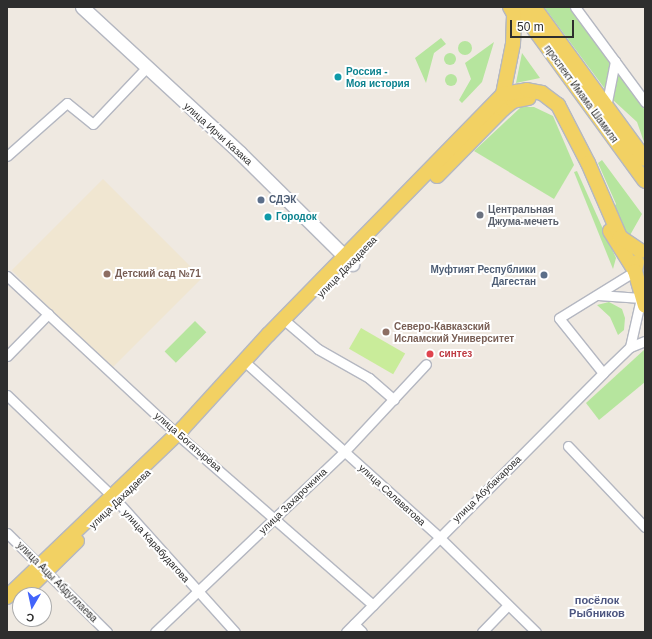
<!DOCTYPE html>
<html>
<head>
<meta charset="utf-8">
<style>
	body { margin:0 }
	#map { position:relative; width:652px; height:639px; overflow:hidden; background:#efe9e1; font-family:Arial,sans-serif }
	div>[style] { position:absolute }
	.education>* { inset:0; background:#f0e6d1; transform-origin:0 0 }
	.green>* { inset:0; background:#b6e59e; transform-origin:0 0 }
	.round { border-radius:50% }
	.pitch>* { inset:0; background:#c9ec9a; transform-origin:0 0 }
	.roads { filter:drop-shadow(1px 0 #b4b7c1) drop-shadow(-1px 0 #b4b7c1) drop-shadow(0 1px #b4b7c1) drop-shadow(0 -1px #b4b7c1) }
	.street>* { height:9px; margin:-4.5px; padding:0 4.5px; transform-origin:4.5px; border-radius:4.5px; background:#fff }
	.secondary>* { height:13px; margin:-6.5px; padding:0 6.5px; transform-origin:6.5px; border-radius:6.5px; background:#fff }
	.primary>* { height:14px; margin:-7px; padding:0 7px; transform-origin:7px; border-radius:7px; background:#f2d163 }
	.dots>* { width:11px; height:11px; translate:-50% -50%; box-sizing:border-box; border:2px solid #fff; border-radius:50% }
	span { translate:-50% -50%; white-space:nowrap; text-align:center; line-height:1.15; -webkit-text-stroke:4px #fff; paint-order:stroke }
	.culture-label { font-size:10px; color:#0d838f; font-weight:700 }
	.left { translate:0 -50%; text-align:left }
	.street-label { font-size:10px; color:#2e2e2e }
	.service-label { font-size:10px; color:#4e5e75; font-weight:700 }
	.right { translate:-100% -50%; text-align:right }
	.worship-label { font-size:10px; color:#5b616d; font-weight:700 }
	.education-label { font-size:10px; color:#785e54; font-weight:700 }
	.health-label { font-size:10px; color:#be3a42; font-weight:700 }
	.neighbourhood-label { font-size:11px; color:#4d5680; font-weight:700 }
	.frame { position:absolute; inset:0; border:8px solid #2e2e2e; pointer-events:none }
	.north { position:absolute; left:12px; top:587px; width:40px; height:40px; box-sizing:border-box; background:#fff; border:1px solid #ababab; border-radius:50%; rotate:189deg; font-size:11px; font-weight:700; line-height:16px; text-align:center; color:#2e2e2e }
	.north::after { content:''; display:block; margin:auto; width:14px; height:18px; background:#4264fb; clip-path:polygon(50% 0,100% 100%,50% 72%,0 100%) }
	.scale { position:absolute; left:510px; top:20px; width:64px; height:18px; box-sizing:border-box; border:2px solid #2e2e2e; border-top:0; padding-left:5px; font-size:12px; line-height:14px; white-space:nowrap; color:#2e2e2e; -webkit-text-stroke:3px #fff; paint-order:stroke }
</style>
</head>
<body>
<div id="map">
	<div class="education">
		<div style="left:103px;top:179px;width:140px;height:129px;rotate:45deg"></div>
	</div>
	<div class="green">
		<div style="clip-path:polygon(544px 7px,569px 7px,610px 63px,605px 89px)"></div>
		<div style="clip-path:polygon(441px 38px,446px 44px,434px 53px,426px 83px,415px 58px)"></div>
		<div class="round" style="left:458px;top:41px;width:14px;height:14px"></div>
		<div style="clip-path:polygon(494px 42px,482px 82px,462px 103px,459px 100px,471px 79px,465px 63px)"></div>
		<div class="round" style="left:444px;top:53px;width:12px;height:12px"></div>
		<div style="clip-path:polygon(522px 53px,540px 78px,516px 83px)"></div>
		<div class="round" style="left:445px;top:74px;width:12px;height:12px"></div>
		<div style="clip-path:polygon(618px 74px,645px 110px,645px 145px,637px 122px,613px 100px)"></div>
		<div style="clip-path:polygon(521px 107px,534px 107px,553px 116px,574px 165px,554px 199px,474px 151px)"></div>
		<div style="clip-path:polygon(602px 160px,642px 214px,629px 237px,612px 209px,616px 204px,598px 163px)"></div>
		<div style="clip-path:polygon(577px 171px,616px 258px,613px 269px,574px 172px)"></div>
		<div style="clip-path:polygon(609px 302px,622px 309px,625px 318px,624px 330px,618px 335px,610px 317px,597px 305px)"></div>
		<div style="left:195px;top:321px;width:16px;height:43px;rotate:45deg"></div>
		<div style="clip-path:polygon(645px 349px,645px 382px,599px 420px,586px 403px)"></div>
	</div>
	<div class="pitch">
		<div style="left:361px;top:328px;width:51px;height:24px;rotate:30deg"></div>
	</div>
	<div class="roads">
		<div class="street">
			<div style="left:575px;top:7px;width:118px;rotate:53.6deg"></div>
			<div style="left:606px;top:107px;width:47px;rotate:-78.9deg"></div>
			<div style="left:7px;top:156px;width:80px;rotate:-41.5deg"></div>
			<div style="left:67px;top:103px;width:33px;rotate:39deg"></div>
			<div style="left:93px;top:124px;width:79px;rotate:-46.5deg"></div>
			<div style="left:7px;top:276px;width:232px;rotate:42.9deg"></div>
			<div style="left:177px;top:434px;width:260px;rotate:41.1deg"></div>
			<div style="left:598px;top:295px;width:43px;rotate:4deg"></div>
			<div style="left:641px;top:298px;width:50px;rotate:102.7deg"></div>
			<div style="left:283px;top:319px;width:46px;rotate:40.6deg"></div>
			<div style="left:318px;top:349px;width:59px;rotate:29.6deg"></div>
			<div style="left:369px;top:378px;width:33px;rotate:41deg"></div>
			<div style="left:7px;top:356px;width:59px;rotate:-45.7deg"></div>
			<div style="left:245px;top:362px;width:260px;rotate:42deg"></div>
			<div style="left:438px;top:536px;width:137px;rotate:44.4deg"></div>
			<div style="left:603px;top:373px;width:70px;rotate:-128.7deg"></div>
			<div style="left:559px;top:318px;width:89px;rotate:-31.7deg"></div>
			<div style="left:7px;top:395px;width:153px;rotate:43.9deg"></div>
			<div style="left:117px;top:501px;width:176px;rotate:48deg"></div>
			<div style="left:568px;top:446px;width:112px;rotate:46.5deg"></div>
			<div style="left:7px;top:533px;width:141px;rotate:44.7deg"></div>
			<div style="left:354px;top:624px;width:11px;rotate:45deg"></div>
			<div style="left:155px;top:632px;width:261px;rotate:-43.6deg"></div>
			<div style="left:344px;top:452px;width:120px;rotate:-47deg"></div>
			<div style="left:346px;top:632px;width:365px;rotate:-45.2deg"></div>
			<div style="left:603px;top:373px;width:37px;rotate:-44deg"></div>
			<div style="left:630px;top:347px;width:16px;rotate:-22deg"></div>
			<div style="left:482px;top:632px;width:37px;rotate:-46deg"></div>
		</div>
		<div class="secondary">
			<div style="left:82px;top:7px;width:215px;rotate:42.7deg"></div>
			<div style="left:240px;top:153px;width:158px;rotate:44.7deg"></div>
		</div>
		<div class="primary">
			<div style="left:518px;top:7px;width:215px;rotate:53.9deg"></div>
			<div style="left:534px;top:7px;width:188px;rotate:53.9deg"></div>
			<div style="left:503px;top:94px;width:51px;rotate:-78.7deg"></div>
			<div style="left:513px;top:44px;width:30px;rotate:-88deg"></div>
			<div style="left:514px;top:14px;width:8px;rotate:-120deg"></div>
			<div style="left:437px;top:176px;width:94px;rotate:-45.4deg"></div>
			<div style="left:503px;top:109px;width:13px;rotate:-39deg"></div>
			<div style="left:513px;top:101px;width:16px;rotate:-11deg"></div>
			<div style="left:610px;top:231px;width:47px;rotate:58deg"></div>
			<div style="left:637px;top:262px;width:9px;rotate:103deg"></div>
			<div style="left:635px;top:271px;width:36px;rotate:74deg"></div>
			<div style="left:29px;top:588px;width:67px;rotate:-44.4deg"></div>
			<div style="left:7px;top:597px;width:244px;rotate:-43.8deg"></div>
			<div style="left:183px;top:428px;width:126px;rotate:-47.6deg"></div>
			<div style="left:268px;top:335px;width:337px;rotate:-45.7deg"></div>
			<div style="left:503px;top:94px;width:24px;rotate:-9deg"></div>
			<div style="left:527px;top:90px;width:15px;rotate:11deg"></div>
			<div style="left:542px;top:93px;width:20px;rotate:37deg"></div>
			<div style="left:558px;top:105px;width:65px;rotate:62.7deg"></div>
			<div style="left:588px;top:163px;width:81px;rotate:66.6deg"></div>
			<div style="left:620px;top:237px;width:25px;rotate:34deg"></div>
		</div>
	</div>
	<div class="dots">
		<div style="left:338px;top:77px;background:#0f9aa8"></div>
		<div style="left:261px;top:200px;background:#5c6f8a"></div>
		<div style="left:480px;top:215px;background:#6b7280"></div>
		<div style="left:268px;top:217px;background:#0f9aa8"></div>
		<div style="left:107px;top:274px;background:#8d6e63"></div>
		<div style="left:544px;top:275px;background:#5c6f8a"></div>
		<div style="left:386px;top:332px;background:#8d6e63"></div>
		<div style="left:430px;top:354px;background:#e0444e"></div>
	</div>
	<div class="culture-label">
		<span class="left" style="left:346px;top:77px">Россия -<br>Моя история</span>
		<span class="left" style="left:276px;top:217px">Городок</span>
	</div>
	<div class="street-label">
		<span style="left:581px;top:94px;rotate:54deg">проспект Имама Шамиля</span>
		<span style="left:218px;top:134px;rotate:42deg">улица Ирчи Казака</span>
		<span style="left:347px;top:267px;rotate:-46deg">улица Дахадаева</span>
		<span style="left:188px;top:442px;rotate:41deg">улица Богатырёва</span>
		<span style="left:487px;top:489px;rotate:-44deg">улица Абубакарова</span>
		<span style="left:392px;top:495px;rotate:42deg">улица Салаватова</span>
		<span style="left:120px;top:499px;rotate:-44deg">улица Дахадаева</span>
		<span style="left:293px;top:501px;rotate:-44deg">улица Захарочкина</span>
		<span style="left:156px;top:546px;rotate:48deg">улица Карабудагова</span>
		<span style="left:57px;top:582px;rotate:45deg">улица Ацы Абдуллаева</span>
	</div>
	<div class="service-label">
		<span class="left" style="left:269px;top:200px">СДЭК</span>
		<span class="right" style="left:536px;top:275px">Муфтият Республики<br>Дагестан</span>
	</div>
	<div class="worship-label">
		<span class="left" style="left:488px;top:215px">Центральная<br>Джума-мечеть</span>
	</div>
	<div class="education-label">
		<span class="left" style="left:115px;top:274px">Детский сад №71</span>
		<span class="left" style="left:394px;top:332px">Северо-Кавказский<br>Исламский Университет</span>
	</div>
	<div class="health-label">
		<span class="left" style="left:439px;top:354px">синтез</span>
	</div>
	<div class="neighbourhood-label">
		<span style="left:597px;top:607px">посёлок<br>Рыбников</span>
	</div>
	<div class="frame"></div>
	<div class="north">С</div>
	<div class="scale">50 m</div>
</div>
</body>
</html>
